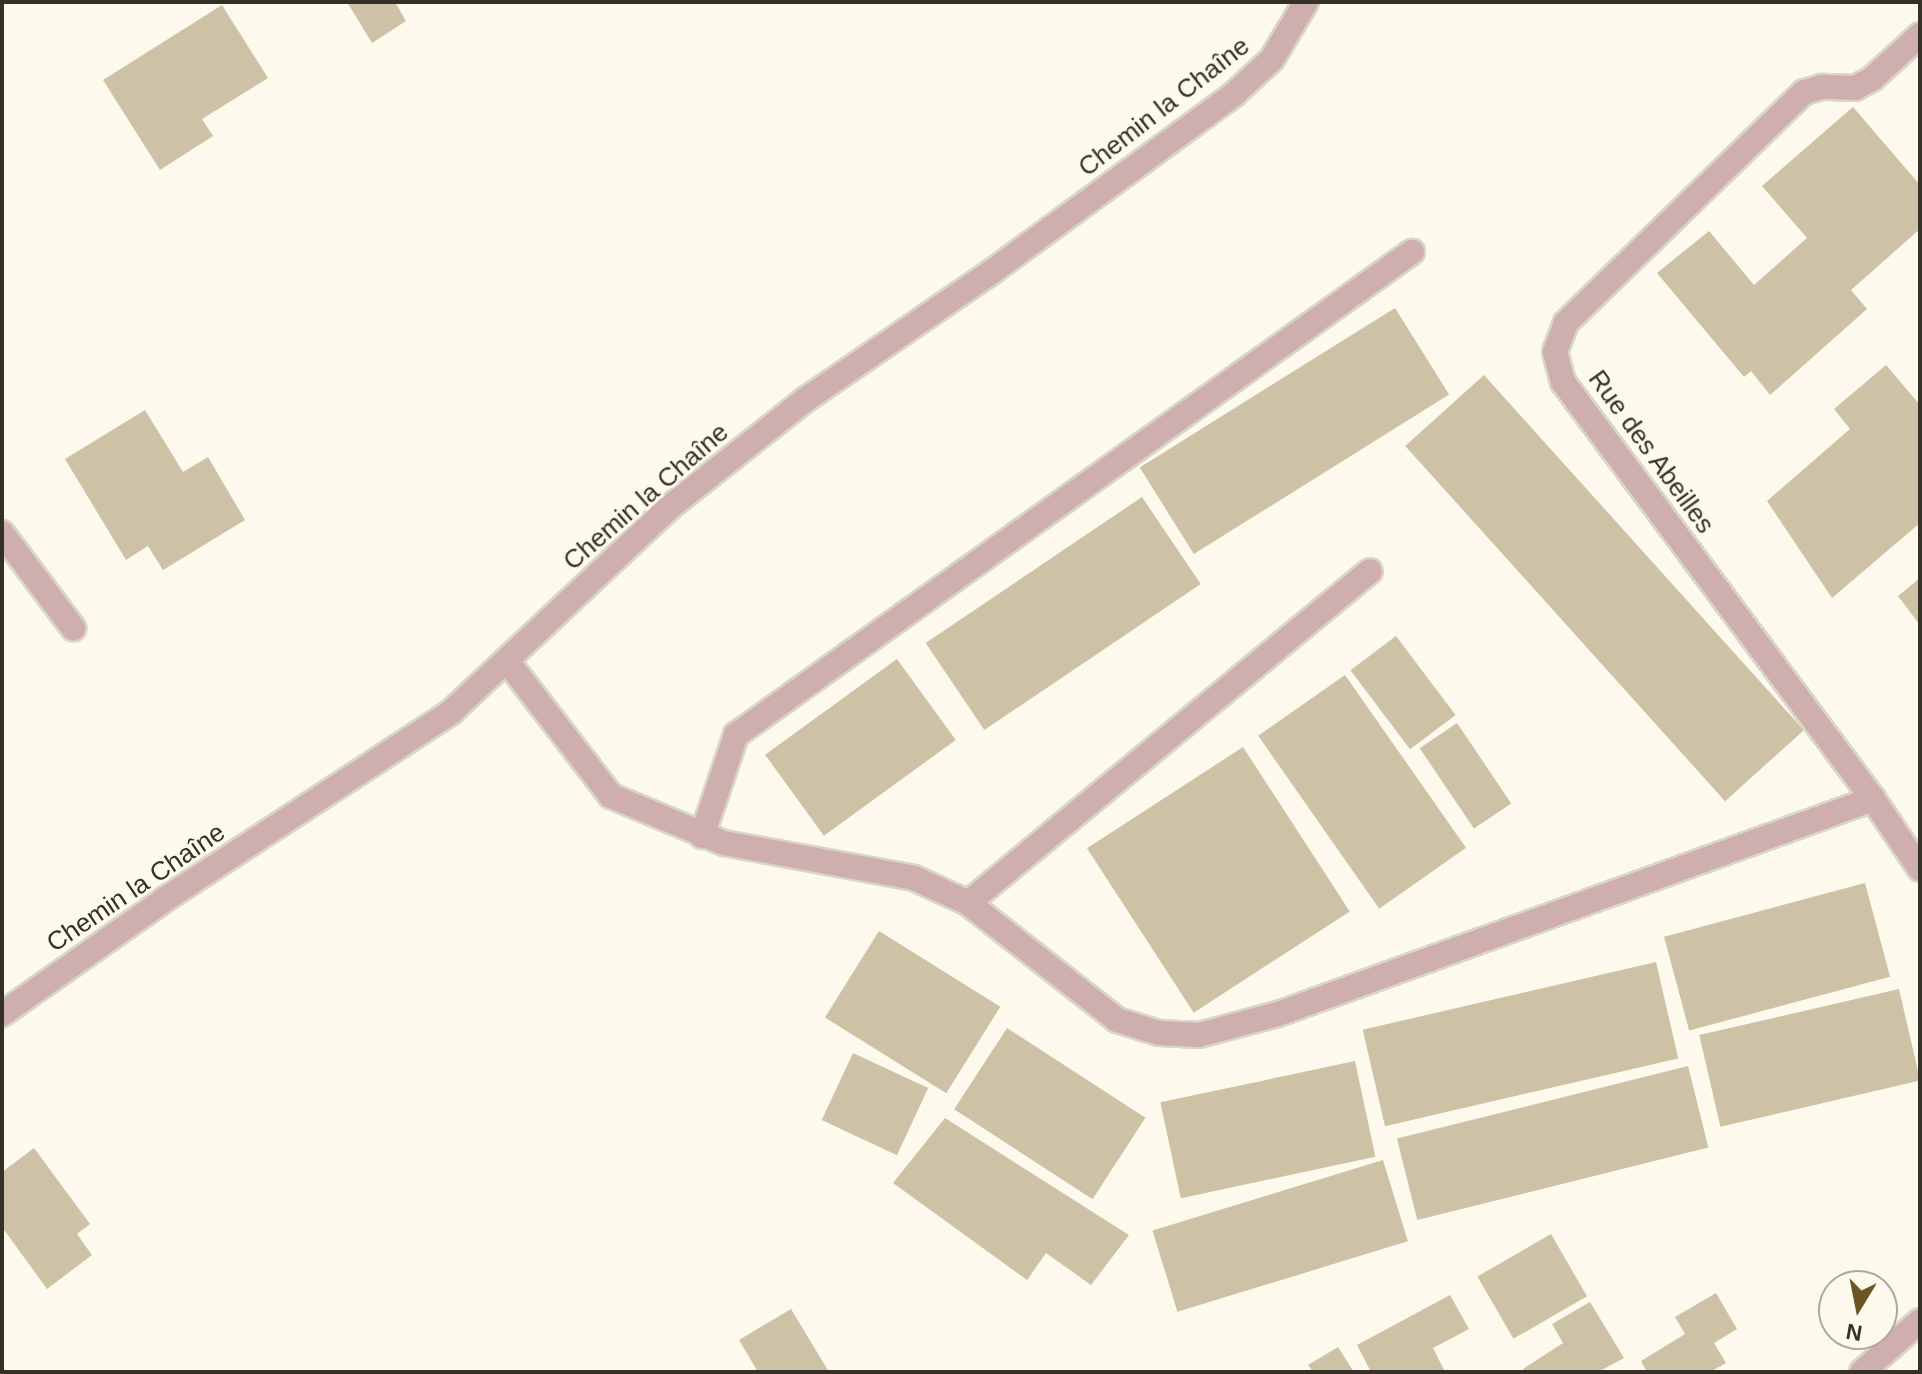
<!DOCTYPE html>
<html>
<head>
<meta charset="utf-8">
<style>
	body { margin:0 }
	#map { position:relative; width:1922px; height:1374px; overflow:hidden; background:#fdf9ed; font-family:Helvetica,sans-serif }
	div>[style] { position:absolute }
	.building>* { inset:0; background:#cdc2a5; transform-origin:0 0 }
	.roads { filter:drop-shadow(2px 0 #d9d5c9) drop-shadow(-2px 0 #d9d5c9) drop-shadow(0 2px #d9d5c9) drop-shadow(0 -2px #d9d5c9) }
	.lane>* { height:24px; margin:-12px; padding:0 12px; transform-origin:12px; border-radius:12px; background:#ceafad }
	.street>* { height:24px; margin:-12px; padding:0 12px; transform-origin:12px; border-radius:12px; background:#ceafad }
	span { translate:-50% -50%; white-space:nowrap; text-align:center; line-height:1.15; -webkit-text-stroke:6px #fdf9ed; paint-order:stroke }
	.street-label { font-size:26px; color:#353126 }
	.frame { position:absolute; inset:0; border:4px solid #353126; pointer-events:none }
	.north { position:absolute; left:1818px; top:1270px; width:80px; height:80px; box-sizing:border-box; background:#fdf9ed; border:2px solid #ada99d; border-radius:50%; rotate:190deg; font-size:22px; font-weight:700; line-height:32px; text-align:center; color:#353126 }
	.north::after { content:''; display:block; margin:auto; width:28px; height:36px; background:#6b5525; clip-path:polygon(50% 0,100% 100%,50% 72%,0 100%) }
</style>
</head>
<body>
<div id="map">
	<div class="building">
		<div style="clip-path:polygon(347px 2px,395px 2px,406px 21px,372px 43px)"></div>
		<div style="clip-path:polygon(222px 5px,268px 78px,202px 119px,213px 136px,160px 170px,103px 80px)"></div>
		<div style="clip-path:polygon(1853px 107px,1920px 185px,1920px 229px,1851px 290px,1867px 309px,1770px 395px,1751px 371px,1744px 377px,1657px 273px,1709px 231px,1754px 285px,1807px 238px,1762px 186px)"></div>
		<div style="left:1395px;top:308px;width:102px;height:301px;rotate:58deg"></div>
		<div style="clip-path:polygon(1886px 365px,1920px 405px,1920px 523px,1832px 598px,1767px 501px,1850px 429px,1834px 409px)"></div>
		<div style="left:1484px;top:375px;width:478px;height:106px;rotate:48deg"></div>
		<div style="clip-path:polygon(145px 410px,183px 472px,208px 457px,245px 520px,163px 570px,148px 546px,126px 560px,65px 459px)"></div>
		<div style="left:1142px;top:497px;width:105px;height:261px;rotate:56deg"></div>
		<div style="clip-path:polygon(1920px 578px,1920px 625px,1898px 596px)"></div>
		<div style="left:1396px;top:636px;width:99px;height:57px;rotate:53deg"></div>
		<div style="left:897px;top:659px;width:100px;height:163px;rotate:54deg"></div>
		<div style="left:1345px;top:675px;width:211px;height:106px;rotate:55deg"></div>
		<div style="left:1457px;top:723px;width:97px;height:45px;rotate:56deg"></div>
		<div style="left:1243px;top:747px;width:196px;height:186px;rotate:57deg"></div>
		<div style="left:1865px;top:883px;width:97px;height:208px;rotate:75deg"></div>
		<div style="left:879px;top:931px;width:143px;height:102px;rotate:32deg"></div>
		<div style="left:1656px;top:962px;width:99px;height:301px;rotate:77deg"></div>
		<div style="left:1899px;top:989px;width:94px;height:205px;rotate:77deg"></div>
		<div style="left:1007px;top:1028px;width:165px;height:97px;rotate:33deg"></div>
		<div style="left:853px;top:1053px;width:83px;height:74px;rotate:25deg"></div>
		<div style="left:1355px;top:1061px;width:98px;height:199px;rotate:78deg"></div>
		<div style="left:1688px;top:1066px;width:84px;height:300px;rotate:76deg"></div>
		<div style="clip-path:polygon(945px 1118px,1129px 1235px,1091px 1285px,1046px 1253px,1027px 1280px,893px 1183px)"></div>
		<div style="clip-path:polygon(34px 1148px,90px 1224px,77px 1234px,92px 1255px,47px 1289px,2px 1227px,2px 1172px)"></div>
		<div style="left:1383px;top:1160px;width:85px;height:241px;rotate:73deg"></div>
		<div style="left:1551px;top:1234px;width:72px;height:85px;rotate:60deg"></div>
		<div style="clip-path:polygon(1716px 1293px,1737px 1329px,1714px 1343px,1726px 1363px,1710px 1372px,1647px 1372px,1641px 1361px,1685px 1334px,1675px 1317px)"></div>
		<div style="clip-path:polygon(1450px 1295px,1469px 1329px,1433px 1348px,1445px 1372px,1371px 1372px,1357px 1345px)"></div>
		<div style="clip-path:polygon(1590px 1302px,1624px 1358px,1598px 1372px,1525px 1372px,1523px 1369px,1563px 1343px,1552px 1324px)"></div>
		<div style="clip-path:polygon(791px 1309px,829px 1372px,758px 1372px,739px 1340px)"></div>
		<div style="clip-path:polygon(1338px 1347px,1354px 1372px,1313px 1372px,1308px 1365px)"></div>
	</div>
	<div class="roads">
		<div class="lane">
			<div style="left:507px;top:661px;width:170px;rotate:52.4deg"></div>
			<div style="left:611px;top:796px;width:122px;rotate:22.6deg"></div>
			<div style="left:724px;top:843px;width:193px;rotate:10.4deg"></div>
			<div style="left:914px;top:878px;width:60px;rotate:24.8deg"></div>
			<div style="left:968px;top:903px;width:189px;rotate:38.1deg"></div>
			<div style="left:1117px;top:1020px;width:44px;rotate:17.2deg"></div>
			<div style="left:1159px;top:1033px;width:40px;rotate:2.9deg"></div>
			<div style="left:1199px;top:1035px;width:82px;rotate:-14.9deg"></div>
			<div style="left:1278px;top:1014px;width:633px;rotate:-19.87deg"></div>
			<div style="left:702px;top:836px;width:107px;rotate:-71.4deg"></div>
			<div style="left:736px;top:735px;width:831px;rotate:-35.55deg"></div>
			<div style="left:968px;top:903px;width:521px;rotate:-39.55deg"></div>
		</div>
		<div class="street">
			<div style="left:1920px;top:35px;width:65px;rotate:137.5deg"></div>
			<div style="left:1872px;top:79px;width:19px;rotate:152deg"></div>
			<div style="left:1855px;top:88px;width:33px;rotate:-178deg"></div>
			<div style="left:1822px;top:87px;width:19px;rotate:164deg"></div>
			<div style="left:1804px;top:92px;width:332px;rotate:135.9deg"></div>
			<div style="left:1566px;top:323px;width:31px;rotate:111deg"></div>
			<div style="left:1555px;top:352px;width:31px;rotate:75deg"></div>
			<div style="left:1563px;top:382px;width:520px;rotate:53.37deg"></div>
			<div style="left:1873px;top:799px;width:84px;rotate:56.1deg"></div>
			<div style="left:2px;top:533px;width:119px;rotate:53.2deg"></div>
			<div style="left:2px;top:1014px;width:198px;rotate:-35.1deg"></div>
			<div style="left:164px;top:900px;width:343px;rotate:-33.2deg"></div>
			<div style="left:451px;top:712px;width:300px;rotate:-43.1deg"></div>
			<div style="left:670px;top:507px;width:172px;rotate:-38.4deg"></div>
			<div style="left:805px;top:400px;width:224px;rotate:-34.5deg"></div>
			<div style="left:990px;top:273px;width:301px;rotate:-36.2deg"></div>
			<div style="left:1233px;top:95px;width:53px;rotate:-42.7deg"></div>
			<div style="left:1272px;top:59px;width:66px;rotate:-59.2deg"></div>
			<div style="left:1862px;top:1372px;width:77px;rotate:-41.3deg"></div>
		</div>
	</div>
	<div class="street-label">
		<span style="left:1164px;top:107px;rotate:-38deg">Chemin la Chaîne</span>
		<span style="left:1651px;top:452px;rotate:54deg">Rue des Abeilles</span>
		<span style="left:646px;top:497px;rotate:-41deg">Chemin la Chaîne</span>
		<span style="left:136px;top:888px;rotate:-34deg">Chemin la Chaîne</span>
	</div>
	<div class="frame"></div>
	<div class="north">N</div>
</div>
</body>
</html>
